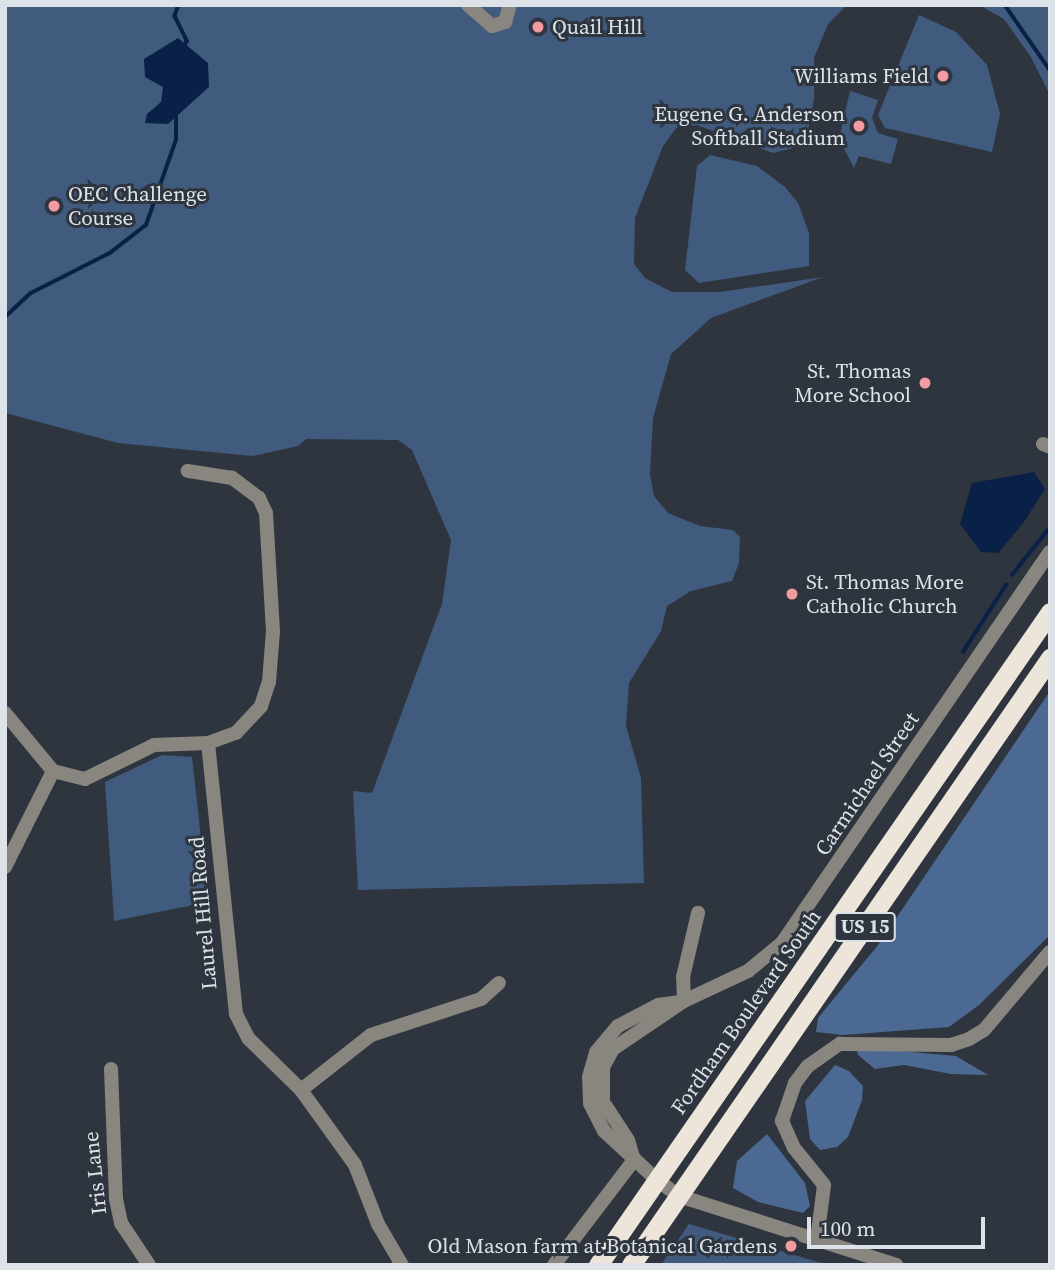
<!DOCTYPE html>
<html>
<head>
<meta charset="utf-8">
<style>
	body { margin:0 }
	#map { position:relative; width:1055px; height:1270px; overflow:hidden; background:#2e353f; font-family:"Source Serif 4",serif }
	div>[style] { position:absolute }
	.green>* { inset:0; background:#415b7f }
	.forest>* { inset:0; background:#4b6993 }
	.water>* { inset:0; background:#092146 }
	.stream>* { height:3.5px; margin:-1.75px; padding:0 1.75px; transform-origin:1.75px; border-radius:1.75px; background:#092146 }
	.minor>* { height:14px; margin:-7px; padding:0 7px; transform-origin:7px; border-radius:7px; background:#89857f }
	.tertiary>* { height:14px; margin:-7px; padding:0 7px; transform-origin:7px; border-radius:7px; background:#89857f }
	.trunk>* { height:19px; margin:-9.5px; padding:0 9.5px; transform-origin:9.5px; border-radius:9.5px; background:#eee5da }
	.dots>* { width:19px; height:19px; translate:-50% -50%; box-sizing:border-box; border:4px solid #2e353f; border-radius:50% }
	span { translate:-50% -50%; white-space:nowrap; text-align:center; line-height:1.15; -webkit-text-stroke:6px #2e353f; paint-order:stroke }
	.shield-label span { padding:2px 5px; background:#2e353f; border:2px solid; border-radius:5px; -webkit-text-stroke-width:0 }
	.shield-label { font-size:19px; color:#dde2e8; font-weight:700 }
	.poi-label { font-size:21px; color:#dde2e8 }
	.left { translate:0 -50%; text-align:left }
	.right { translate:-100% -50%; text-align:right }
	.street-label { font-size:21px; color:#dde2e8 }
	.frame { position:absolute; inset:0; border:7px solid #dde2e8; pointer-events:none }
	.scale { position:absolute; left:807px; top:1217px; width:178px; height:32px; box-sizing:border-box; border:4px solid #dde2e8; border-top:0; padding-left:9px; font-size:21px; line-height:24px; white-space:nowrap; color:#dde2e8; -webkit-text-stroke:5px #2e353f; paint-order:stroke }
</style>
</head>
<body>
<div id="map">
	<div class="green">
		<div style="clip-path:polygon(5px 5px,847px 5px,828px 24px,814px 58px,814px 99px,805px 145px,773px 153px,697px 125px,677px 127px,663px 146px,635px 218px,634px 264px,645px 278px,672px 292px,720px 292px,823px 277px,711px 318px,671px 354px,653px 418px,650px 475px,654px 496px,668px 513px,700px 526px,733px 530px,740px 537px,739px 563px,732px 581px,691px 591px,667px 606px,661px 631px,629px 683px,626px 726px,641px 778px,644px 883px,358px 890px,353px 791px,372px 793px,442px 604px,451px 540px,412px 450px,398px 440px,306px 439px,298px 446px,253px 456px,118px 443px,5px 413px)"></div>
		<div style="clip-path:polygon(979px 5px,1050px 5px,1050px 95px,1031px 57px,1004px 19px)"></div>
		<div style="clip-path:polygon(919px 15px,956px 32px,987px 65px,1000px 114px,992px 152px,885px 128px,878px 115px)"></div>
		<div style="clip-path:polygon(850px 91px,878px 100px,872px 118px,878px 133px,898px 139px,891px 164px,859px 156px,854px 168px,839px 139px)"></div>
		<div style="clip-path:polygon(710px 155px,757px 166px,785px 187px,798px 203px,809px 233px,809px 266px,699px 283px,685px 270px,697px 166px)"></div>
		<div style="clip-path:polygon(162px 755px,192px 757px,208px 902px,114px 921px,105px 782px)"></div>
		<div style="clip-path:polygon(689px 1224px,828px 1265px,661px 1265px)"></div>
	</div>
	<div class="forest">
		<div style="clip-path:polygon(1050px 691px,1050px 935px,979px 1005px,949px 1027px,843px 1035px,816px 1032px,818px 1018px,878px 945px)"></div>
		<div style="clip-path:polygon(867px 1048px,956px 1056px,988px 1075px,951px 1074px,904px 1065px,875px 1069px,858px 1055px,857px 1050px)"></div>
		<div style="clip-path:polygon(835px 1065px,849px 1071px,863px 1086px,862px 1100px,848px 1137px,837px 1147px,820px 1150px,810px 1139px,805px 1101px)"></div>
		<div style="clip-path:polygon(767px 1134px,805px 1183px,810px 1206px,803px 1213px,758px 1202px,733px 1188px,737px 1161px)"></div>
	</div>
	<div class="water">
		<div style="clip-path:polygon(178px 38px,208px 63px,209px 87px,168px 124px,145px 123px,147px 114px,161px 102px,163px 87px,145px 77px,144px 59px)"></div>
		<div style="clip-path:polygon(1034px 472px,1045px 489px,1024px 522px,998px 553px,981px 552px,960px 524px,972px 483px)"></div>
	</div>
	<div class="stream">
		<div style="left:179px;top:5px;width:12px;rotate:110deg"></div>
		<div style="left:175px;top:16px;width:28px;rotate:64deg"></div>
		<div style="left:187px;top:41px;width:11px;rotate:112deg"></div>
		<div style="left:1005px;top:5px;width:79px;rotate:55.3deg"></div>
		<div style="left:5px;top:317px;width:35px;rotate:-43deg"></div>
		<div style="left:31px;top:293px;width:89px;rotate:-26.9deg"></div>
		<div style="left:110px;top:253px;width:46px;rotate:-37.9deg"></div>
		<div style="left:146px;top:225px;width:90px;rotate:-70.6deg"></div>
		<div style="left:176px;top:140px;width:30px;rotate:-90deg"></div>
		<div style="left:1012px;top:575px;width:61px;rotate:-51.6deg"></div>
		<div style="left:963px;top:652px;width:80px;rotate:-57.3deg"></div>
	</div>
	<div class="minor">
		<div style="left:468px;top:5px;width:32px;rotate:41deg"></div>
		<div style="left:492px;top:26px;width:14px;rotate:-17deg"></div>
		<div style="left:505px;top:22px;width:18px;rotate:-74deg"></div>
		<div style="left:1043px;top:444px;width:8px;rotate:23deg"></div>
		<div style="left:5px;top:713px;width:75px;rotate:50.4deg"></div>
		<div style="left:53px;top:771px;width:33px;rotate:14deg"></div>
		<div style="left:85px;top:779px;width:77px;rotate:-26.2deg"></div>
		<div style="left:154px;top:745px;width:54px;rotate:-2.1deg"></div>
		<div style="left:208px;top:743px;width:30px;rotate:-20deg"></div>
		<div style="left:236px;top:733px;width:37px;rotate:-47deg"></div>
		<div style="left:261px;top:706px;width:25px;rotate:-72deg"></div>
		<div style="left:269px;top:682px;width:51px;rotate:-85.5deg"></div>
		<div style="left:273px;top:631px;width:118px;rotate:-93.4deg"></div>
		<div style="left:266px;top:513px;width:17px;rotate:-115deg"></div>
		<div style="left:259px;top:498px;width:34px;rotate:-143deg"></div>
		<div style="left:232px;top:478px;width:45px;rotate:-171deg"></div>
		<div style="left:208px;top:743px;width:272px;rotate:84.1deg"></div>
		<div style="left:236px;top:1014px;width:28px;rotate:63deg"></div>
		<div style="left:249px;top:1039px;width:73px;rotate:44.4deg"></div>
		<div style="left:301px;top:1090px;width:92px;rotate:54.2deg"></div>
		<div style="left:355px;top:1165px;width:63px;rotate:68.7deg"></div>
		<div style="left:378px;top:1224px;width:48px;rotate:59.7deg"></div>
		<div style="left:5px;top:867px;width:107px;rotate:-63.4deg"></div>
		<div style="left:684px;top:1001px;width:24px;rotate:-92deg"></div>
		<div style="left:683px;top:977px;width:66px;rotate:-76.8deg"></div>
		<div style="left:111px;top:1069px;width:130px;rotate:87.8deg"></div>
		<div style="left:116px;top:1199px;width:25px;rotate:78deg"></div>
		<div style="left:121px;top:1223px;width:50px;rotate:56.3deg"></div>
		<div style="left:301px;top:1090px;width:89px;rotate:-38.2deg"></div>
		<div style="left:371px;top:1035px;width:116px;rotate:-18.1deg"></div>
		<div style="left:481px;top:999px;width:24px;rotate:-42deg"></div>
		<div style="left:634px;top:1160px;width:21px;rotate:-107deg"></div>
		<div style="left:628px;top:1140px;width:45px;rotate:-123.3deg"></div>
		<div style="left:603px;top:1102px;width:35px;rotate:-90deg"></div>
		<div style="left:603px;top:1067px;width:21px;rotate:-61deg"></div>
		<div style="left:613px;top:1049px;width:86px;rotate:-34.1deg"></div>
		<div style="left:684px;top:1001px;width:71px;rotate:-25.1deg"></div>
		<div style="left:748px;top:971px;width:44px;rotate:-39.5deg"></div>
		<div style="left:782px;top:943px;width:474px;rotate:-55.6deg"></div>
		<div style="left:657px;top:1180px;width:72px;rotate:-137.2deg"></div>
		<div style="left:604px;top:1131px;width:31px;rotate:-117deg"></div>
		<div style="left:590px;top:1103px;width:26px;rotate:-92deg"></div>
		<div style="left:589px;top:1077px;width:26px;rotate:-74deg"></div>
		<div style="left:596px;top:1052px;width:34px;rotate:-50deg"></div>
		<div style="left:618px;top:1026px;width:45px;rotate:-27.7deg"></div>
		<div style="left:658px;top:1005px;width:21px;rotate:-8deg"></div>
		<div style="left:817px;top:1240px;width:55px;rotate:-82.7deg"></div>
		<div style="left:824px;top:1185px;width:48px;rotate:-129deg"></div>
		<div style="left:794px;top:1148px;width:30px;rotate:-114deg"></div>
		<div style="left:782px;top:1121px;width:40px;rotate:-71.1deg"></div>
		<div style="left:795px;top:1083px;width:21px;rotate:-53deg"></div>
		<div style="left:808px;top:1066px;width:39px;rotate:-35deg"></div>
		<div style="left:840px;top:1044px;width:111px;rotate:0.5deg"></div>
		<div style="left:951px;top:1045px;width:19px;rotate:-18deg"></div>
		<div style="left:969px;top:1039px;width:17px;rotate:-31deg"></div>
		<div style="left:984px;top:1030px;width:102px;rotate:-49.8deg"></div>
		<div style="left:554px;top:1265px;width:132px;rotate:-52.7deg"></div>
	</div>
	<div class="tertiary">
		<div style="left:657px;top:1180px;width:27px;rotate:36deg"></div>
		<div style="left:679px;top:1196px;width:228px;rotate:17.6deg"></div>
	</div>
	<div class="trunk">
		<div style="left:598px;top:1265px;width:794px;rotate:-55.31deg"></div>
		<div style="left:631px;top:1265px;width:738px;rotate:-55.38deg"></div>
	</div>
	<div class="dots">
		<div style="left:538px;top:27px;background:#f49aa1"></div>
		<div style="left:943px;top:76px;background:#f49aa1"></div>
		<div style="left:859px;top:126px;background:#f49aa1"></div>
		<div style="left:54px;top:206px;background:#f49aa1"></div>
		<div style="left:925px;top:383px;background:#f49aa1"></div>
		<div style="left:792px;top:594px;background:#f49aa1"></div>
		<div style="left:791px;top:1246px;background:#f49aa1"></div>
	</div>
	<div class="shield-label">
		<span style="left:865px;top:927px">US 15</span>
	</div>
	<div class="poi-label">
		<span class="left" style="left:552px;top:27px">Quail Hill</span>
		<span class="right" style="left:929px;top:76px">Williams Field</span>
		<span class="right" style="left:845px;top:126px">Eugene G. Anderson<br>Softball Stadium</span>
		<span class="left" style="left:68px;top:206px">OEC Challenge<br>Course</span>
		<span class="right" style="left:911px;top:383px">St. Thomas<br>More School</span>
		<span class="left" style="left:806px;top:594px">St. Thomas More<br>Catholic Church</span>
		<span class="right" style="left:777px;top:1246px">Old Mason farm at Botanical Gardens</span>
	</div>
	<div class="street-label">
		<span style="left:867px;top:784px;rotate:-56deg">Carmichael Street</span>
		<span style="left:203px;top:913px;rotate:-95deg">Laurel Hill Road</span>
		<span style="left:746px;top:1012px;rotate:-55deg">Fordham Boulevard South</span>
		<span style="left:95px;top:1173px;rotate:-96deg">Iris Lane</span>
	</div>
	<div class="frame"></div>
	<div class="scale">100 m</div>
</div>
</body>
</html>
